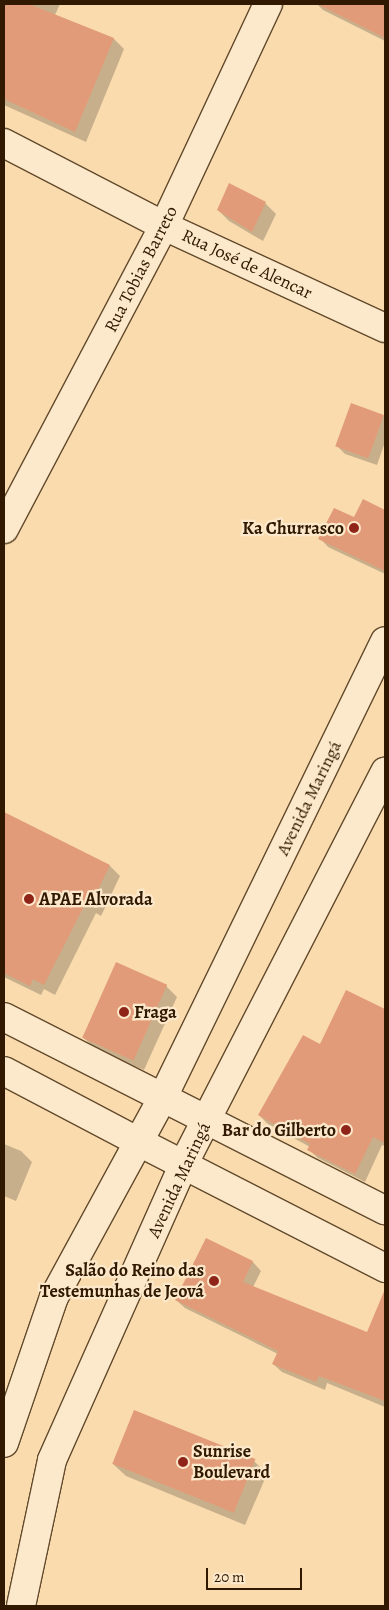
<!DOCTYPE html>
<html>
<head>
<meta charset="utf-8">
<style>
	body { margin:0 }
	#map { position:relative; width:389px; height:1610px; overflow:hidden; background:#fadbae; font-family:Alegreya,serif }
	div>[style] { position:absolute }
	.shadow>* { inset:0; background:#0003 }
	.building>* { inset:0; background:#e29b78; transform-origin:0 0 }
	.roads { filter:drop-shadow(1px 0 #624a2c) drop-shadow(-1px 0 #624a2c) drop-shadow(0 1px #624a2c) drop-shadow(0 -1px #624a2c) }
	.street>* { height:28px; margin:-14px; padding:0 14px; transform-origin:14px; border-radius:14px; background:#fce8ca }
	.secondary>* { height:28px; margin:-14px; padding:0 14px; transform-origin:14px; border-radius:14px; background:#fce8ca }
	.dots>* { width:14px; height:14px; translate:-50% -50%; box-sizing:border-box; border:2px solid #fce8ca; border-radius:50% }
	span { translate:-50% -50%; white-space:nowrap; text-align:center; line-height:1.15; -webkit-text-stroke:4.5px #fce8ca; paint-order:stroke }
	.street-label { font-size:18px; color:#301900 }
	.poi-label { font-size:18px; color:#301900; font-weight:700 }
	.right { translate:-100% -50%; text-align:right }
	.left { translate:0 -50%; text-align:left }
	.frame { position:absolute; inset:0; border:5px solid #301900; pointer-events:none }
	.scale { position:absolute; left:206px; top:1568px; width:96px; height:22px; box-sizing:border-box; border:2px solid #301900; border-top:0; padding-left:6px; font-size:15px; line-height:18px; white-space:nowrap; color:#301900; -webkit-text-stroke:4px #fce8ca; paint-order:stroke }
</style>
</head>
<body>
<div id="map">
	<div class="shadow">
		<div style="clip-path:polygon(4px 4px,60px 4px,55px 15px,114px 39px,124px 49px,86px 142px,4px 105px)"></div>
		<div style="clip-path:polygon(317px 4px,385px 4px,385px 41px,323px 10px)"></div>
		<div style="clip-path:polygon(265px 203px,276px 214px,263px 241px,229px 221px,218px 210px)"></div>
		<div style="clip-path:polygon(384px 416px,385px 442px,377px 465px,345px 454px,336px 445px)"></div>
		<div style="clip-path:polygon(363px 501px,385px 511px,385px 574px,328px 547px,320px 538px,354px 519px)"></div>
		<div style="clip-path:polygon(6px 814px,110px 866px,120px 876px,101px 916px,96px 913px,55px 995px,44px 989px,41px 995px,4px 977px)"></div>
		<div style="clip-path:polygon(166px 986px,177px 997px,144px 1070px,95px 1049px,84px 1038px)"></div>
		<div style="clip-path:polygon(346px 992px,385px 1011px,385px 1146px,382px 1145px,365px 1182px,318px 1158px,308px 1149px,310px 1147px,268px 1124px,259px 1115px,320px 1046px)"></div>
		<div style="clip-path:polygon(4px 1144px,21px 1151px,32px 1162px,16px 1201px,4px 1196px)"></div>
		<div style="clip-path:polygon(206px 1239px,253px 1262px,261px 1271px,253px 1287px,367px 1334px,369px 1329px,385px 1335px,385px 1407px,327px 1383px,325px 1390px,282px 1372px,273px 1364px,278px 1354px,185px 1308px,176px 1300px)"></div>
		<div style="clip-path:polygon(254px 1461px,267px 1474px,245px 1525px,126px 1476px,113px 1464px)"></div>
	</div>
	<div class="building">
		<div style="clip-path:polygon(4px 4px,29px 4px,114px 38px,75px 132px,4px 99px)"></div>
		<div style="clip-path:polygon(317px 4px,385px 4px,385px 38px)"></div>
		<div style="clip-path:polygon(229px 183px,266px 202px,252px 232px,217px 210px)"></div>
		<div style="left:351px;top:403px;width:35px;height:46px;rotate:20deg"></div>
		<div style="clip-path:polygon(363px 499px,385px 510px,385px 571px,318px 539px,334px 508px,354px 517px)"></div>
		<div style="clip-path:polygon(4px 812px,110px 865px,90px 906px,85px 904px,44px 985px,33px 979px,30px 986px,4px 973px)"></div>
		<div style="left:116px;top:962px;width:56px;height:83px;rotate:24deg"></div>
		<div style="clip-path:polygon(346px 990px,385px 1009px,385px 1143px,373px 1137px,355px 1174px,307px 1150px,310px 1144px,258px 1115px,303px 1035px,320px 1044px)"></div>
		<div style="clip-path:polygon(206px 1238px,253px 1261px,243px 1282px,367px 1332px,385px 1289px,385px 1401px,319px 1376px,316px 1382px,272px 1364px,278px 1351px,175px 1300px)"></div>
		<div style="left:134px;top:1410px;width:131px;height:58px;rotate:22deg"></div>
	</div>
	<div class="roads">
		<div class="street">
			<div style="left:4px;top:143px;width:180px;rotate:27.4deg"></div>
			<div style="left:164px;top:226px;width:243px;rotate:24.8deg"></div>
			<div style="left:4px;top:529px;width:343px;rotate:-62.2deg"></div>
			<div style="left:164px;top:226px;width:245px;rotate:-64.9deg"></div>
			<div style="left:4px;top:1017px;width:427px;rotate:26.9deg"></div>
			<div style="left:4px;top:1071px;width:150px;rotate:27.8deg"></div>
		</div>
		<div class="secondary">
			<div style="left:137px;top:1141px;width:279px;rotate:27.1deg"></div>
			<div style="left:4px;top:1443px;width:154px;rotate:-71.1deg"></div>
			<div style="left:54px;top:1297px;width:226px;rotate:-61.4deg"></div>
			<div style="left:162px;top:1099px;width:509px;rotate:-64.04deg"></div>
			<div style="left:21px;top:1606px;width:149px;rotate:-78deg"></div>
			<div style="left:52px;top:1460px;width:325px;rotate:-66deg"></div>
			<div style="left:184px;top:1163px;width:440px;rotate:-62.8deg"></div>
		</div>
	</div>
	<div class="dots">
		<div style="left:354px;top:528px;background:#8f2418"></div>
		<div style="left:29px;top:899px;background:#8f2418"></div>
		<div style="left:124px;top:1012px;background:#8f2418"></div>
		<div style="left:346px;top:1130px;background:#8f2418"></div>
		<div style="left:214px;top:1281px;background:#8f2418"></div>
		<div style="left:183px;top:1462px;background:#8f2418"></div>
	</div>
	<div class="street-label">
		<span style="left:247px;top:264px;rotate:25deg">Rua José de Alencar</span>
		<span style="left:141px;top:269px;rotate:-63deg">Rua Tobias Barreto</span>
		<span style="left:309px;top:798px;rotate:-64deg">Avenida Maringá</span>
		<span style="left:179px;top:1180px;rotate:-65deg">Avenida Maringá</span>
	</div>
	<div class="poi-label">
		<span class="right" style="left:344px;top:528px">Ka Churrasco</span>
		<span class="left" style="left:39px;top:899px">APAE Alvorada</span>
		<span class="left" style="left:134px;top:1012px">Fraga</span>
		<span class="right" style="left:336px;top:1130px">Bar do Gilberto</span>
		<span class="right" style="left:204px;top:1281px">Salão do Reino das<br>Testemunhas de Jeová</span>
		<span class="left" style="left:193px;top:1462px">Sunrise<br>Boulevard</span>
	</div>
	<div class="frame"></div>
	<div class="scale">20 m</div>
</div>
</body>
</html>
